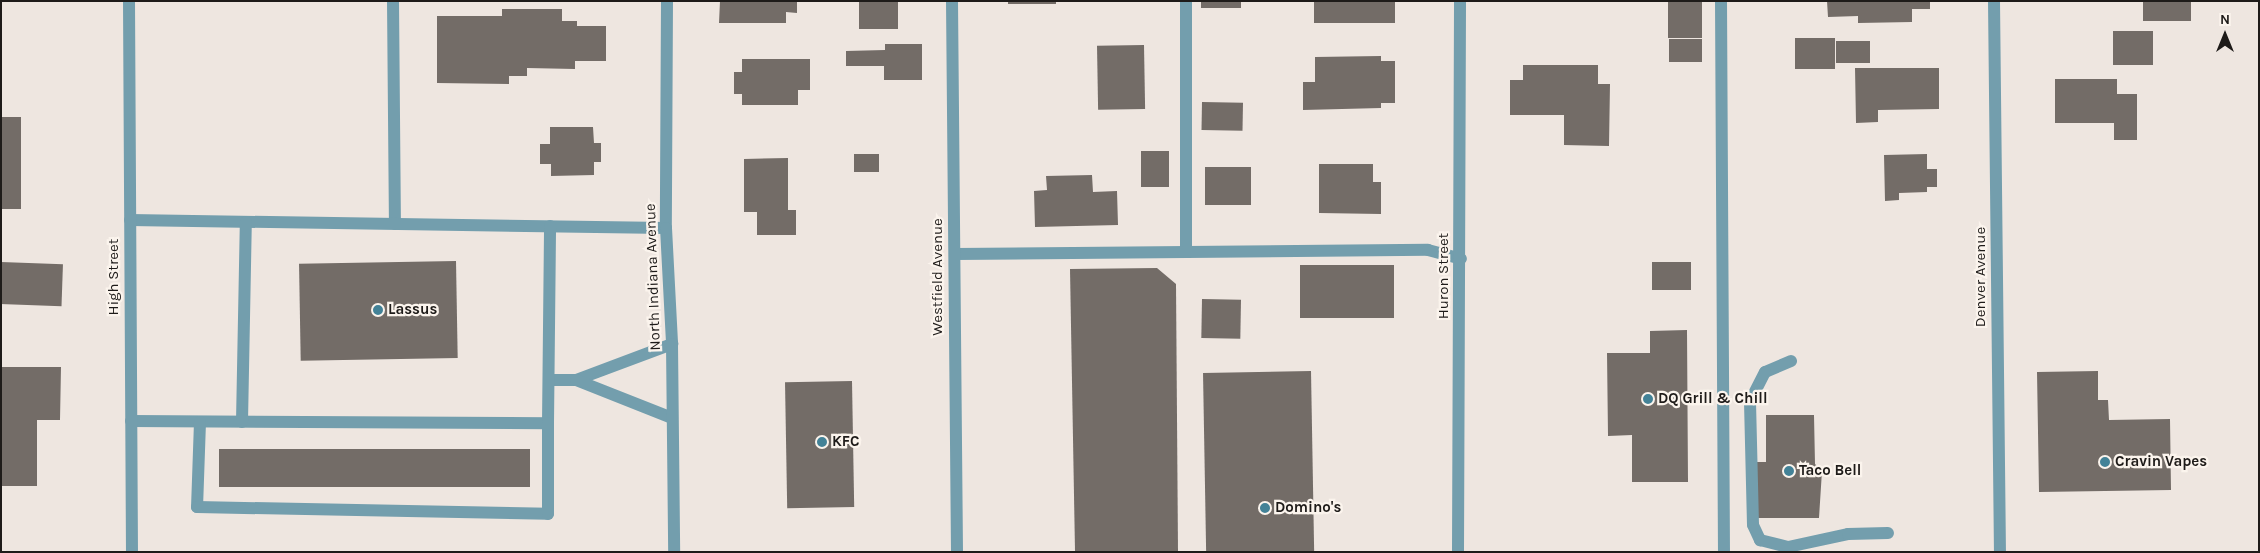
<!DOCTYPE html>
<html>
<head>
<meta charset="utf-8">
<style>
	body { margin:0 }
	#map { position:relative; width:2260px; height:553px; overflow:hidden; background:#eee6e0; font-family:Karla,sans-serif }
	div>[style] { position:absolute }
	.building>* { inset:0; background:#736c67; transform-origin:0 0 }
	.service>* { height:12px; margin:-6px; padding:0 6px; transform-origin:6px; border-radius:6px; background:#739ead }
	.minor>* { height:12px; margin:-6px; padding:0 6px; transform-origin:6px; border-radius:6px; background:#739ead }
	.tertiary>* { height:12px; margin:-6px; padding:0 6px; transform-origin:6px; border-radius:6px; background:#739ead }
	.dots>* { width:14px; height:14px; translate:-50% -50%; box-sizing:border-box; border:2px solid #fbf4ed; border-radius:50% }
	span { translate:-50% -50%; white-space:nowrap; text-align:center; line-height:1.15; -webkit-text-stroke:4.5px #fbf4ed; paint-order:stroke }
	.street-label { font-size:15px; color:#1e1b19 }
	.poi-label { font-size:15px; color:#1e1b19; font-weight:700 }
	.left { translate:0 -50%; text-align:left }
	.frame { position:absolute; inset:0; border:2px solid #1e1b19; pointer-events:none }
	.north { position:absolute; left:2200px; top:10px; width:50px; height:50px; -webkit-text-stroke:4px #fbf4ed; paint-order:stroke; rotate:0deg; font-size:14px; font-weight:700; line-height:20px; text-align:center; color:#1e1b19 }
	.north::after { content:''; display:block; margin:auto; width:18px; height:22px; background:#1e1b19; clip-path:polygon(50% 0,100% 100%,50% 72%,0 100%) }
</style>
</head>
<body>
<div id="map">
	<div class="building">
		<div style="clip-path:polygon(720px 1px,797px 1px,797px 13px,786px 12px,786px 23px,719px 23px)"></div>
		<div style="left:859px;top:1px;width:39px;height:28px"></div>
		<div style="left:1008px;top:1px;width:48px;height:3px"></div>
		<div style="left:1201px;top:1px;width:40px;height:7px"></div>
		<div style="left:1314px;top:1px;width:81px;height:22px"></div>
		<div style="left:1668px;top:1px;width:34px;height:37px"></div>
		<div style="clip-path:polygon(1827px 1px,1930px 1px,1930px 9px,1912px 9px,1912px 22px,1858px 23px,1858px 16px,1828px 17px)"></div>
		<div style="left:2143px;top:1px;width:48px;height:20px"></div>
		<div style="clip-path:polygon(502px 9px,562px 9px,562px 21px,577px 21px,577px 26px,606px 26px,606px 61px,575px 61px,575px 69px,527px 68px,527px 76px,509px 76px,509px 84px,437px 83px,437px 16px,502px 16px)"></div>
		<div style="left:2113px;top:31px;width:40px;height:34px"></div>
		<div style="left:1835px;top:38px;width:31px;height:40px;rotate:90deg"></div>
		<div style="left:1669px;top:39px;width:33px;height:23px"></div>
		<div style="left:1836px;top:41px;width:34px;height:22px"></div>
		<div style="clip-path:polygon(885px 44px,922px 44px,922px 80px,884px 80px,884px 66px,846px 66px,846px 51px,885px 50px)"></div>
		<div style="left:1144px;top:45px;width:64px;height:47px;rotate:89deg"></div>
		<div style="clip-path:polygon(1381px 56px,1381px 61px,1395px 61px,1395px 103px,1381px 103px,1381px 108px,1303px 110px,1303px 82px,1315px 82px,1315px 57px)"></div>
		<div style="clip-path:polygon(742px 59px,810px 59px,810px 90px,798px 90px,798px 105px,742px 105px,742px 94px,734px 94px,734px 72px,742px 72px)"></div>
		<div style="clip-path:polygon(1523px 65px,1598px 65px,1598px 84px,1610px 84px,1609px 146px,1564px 145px,1564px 115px,1510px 115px,1510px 80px,1523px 80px)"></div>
		<div style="clip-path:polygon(1855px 68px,1939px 68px,1939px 109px,1878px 110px,1878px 122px,1856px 123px)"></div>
		<div style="clip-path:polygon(2055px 79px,2117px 79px,2117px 94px,2137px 94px,2137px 140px,2114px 140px,2114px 123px,2055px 123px)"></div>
		<div style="left:1202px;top:102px;width:41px;height:28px;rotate:1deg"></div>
		<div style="left:1px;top:117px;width:20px;height:92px"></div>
		<div style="clip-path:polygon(550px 127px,593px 127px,594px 143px,601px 143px,601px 162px,594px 162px,594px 175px,551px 176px,551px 164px,540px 164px,540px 144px,550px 144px)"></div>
		<div style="left:1141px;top:151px;width:28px;height:36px"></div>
		<div style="left:854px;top:154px;width:25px;height:18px"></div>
		<div style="clip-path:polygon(1927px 154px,1927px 169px,1937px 169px,1937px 187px,1927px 187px,1927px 192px,1899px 193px,1899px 200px,1885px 201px,1884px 155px)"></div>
		<div style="clip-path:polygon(788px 158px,788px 210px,796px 210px,796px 235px,757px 235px,757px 212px,744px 212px,744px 159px)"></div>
		<div style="clip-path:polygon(1319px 164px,1373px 164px,1373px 182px,1381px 182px,1381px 214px,1319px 213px)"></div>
		<div style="left:1205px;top:167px;width:46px;height:38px"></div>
		<div style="clip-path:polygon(1092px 175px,1093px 192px,1117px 191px,1118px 225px,1035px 227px,1034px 191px,1047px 190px,1046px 176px)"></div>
		<div style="left:456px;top:261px;width:97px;height:157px;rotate:89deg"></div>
		<div style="left:1px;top:262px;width:62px;height:42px;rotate:2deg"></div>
		<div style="left:1652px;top:262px;width:39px;height:28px"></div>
		<div style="left:1300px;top:265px;width:94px;height:53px"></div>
		<div style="clip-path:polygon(1157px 268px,1176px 284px,1178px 551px,1075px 551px,1070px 269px)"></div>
		<div style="left:1202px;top:299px;width:39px;height:39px;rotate:1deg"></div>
		<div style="clip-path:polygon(1687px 330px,1688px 482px,1632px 482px,1632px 435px,1608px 436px,1607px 353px,1650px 353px,1650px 331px)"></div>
		<div style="clip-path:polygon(1px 367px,61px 367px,60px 420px,37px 420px,37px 486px,1px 486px)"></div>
		<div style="left:1311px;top:371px;width:181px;height:108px;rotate:89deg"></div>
		<div style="clip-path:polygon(2098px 371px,2098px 400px,2108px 400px,2109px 420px,2170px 419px,2171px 490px,2039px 492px,2037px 372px)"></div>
		<div style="left:852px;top:381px;width:126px;height:67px;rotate:89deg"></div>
		<div style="clip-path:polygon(1766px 415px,1814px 415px,1815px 464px,1822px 471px,1819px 518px,1757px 518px,1757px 462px,1766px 462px)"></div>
		<div style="left:219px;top:449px;width:311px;height:38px"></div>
	</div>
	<div class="service">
		<div style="left:393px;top:1px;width:223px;rotate:89.5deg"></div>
		<div style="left:1721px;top:1px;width:551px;rotate:89.69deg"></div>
		<div style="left:130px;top:220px;width:536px;rotate:0.86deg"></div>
		<div style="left:1186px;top:252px;width:251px;rotate:-90deg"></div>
		<div style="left:955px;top:254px;width:473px;rotate:-0.5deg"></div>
		<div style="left:1428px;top:250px;width:34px;rotate:15deg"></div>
		<div style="left:1791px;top:361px;width:28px;rotate:157deg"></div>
		<div style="left:1765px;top:372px;width:34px;rotate:117deg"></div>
		<div style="left:1750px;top:402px;width:123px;rotate:88.6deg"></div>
		<div style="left:1753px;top:525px;width:17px;rotate:65deg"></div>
		<div style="left:1760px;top:540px;width:29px;rotate:14deg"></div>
		<div style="left:1788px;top:547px;width:61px;rotate:-12.2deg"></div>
		<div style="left:1848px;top:534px;width:40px;rotate:-1.4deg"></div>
		<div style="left:549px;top:380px;width:27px"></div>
		<div style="left:576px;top:380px;width:103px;rotate:-20.6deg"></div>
		<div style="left:576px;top:380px;width:103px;rotate:21.6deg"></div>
		<div style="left:131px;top:421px;width:417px;rotate:0.3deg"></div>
		<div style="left:548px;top:423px;width:197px;rotate:-89.4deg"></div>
		<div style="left:200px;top:422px;width:85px;rotate:92deg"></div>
		<div style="left:197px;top:507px;width:351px;rotate:1.1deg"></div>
		<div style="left:548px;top:514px;width:91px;rotate:-90deg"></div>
		<div style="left:242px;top:422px;width:200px;rotate:-88.9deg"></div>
	</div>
	<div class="minor">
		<div style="left:129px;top:1px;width:551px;rotate:89.69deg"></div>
		<div style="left:952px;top:1px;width:551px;rotate:89.48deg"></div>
		<div style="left:1994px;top:1px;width:551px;rotate:89.38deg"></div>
		<div style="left:1458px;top:552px;width:551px;rotate:-89.79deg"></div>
	</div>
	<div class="tertiary">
		<div style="left:667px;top:1px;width:227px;rotate:90.3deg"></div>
		<div style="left:666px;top:228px;width:116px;rotate:87deg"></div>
		<div style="left:672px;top:344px;width:208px;rotate:89.4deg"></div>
	</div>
	<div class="dots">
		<div style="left:378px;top:310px;background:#438297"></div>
		<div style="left:1648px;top:399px;background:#438297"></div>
		<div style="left:822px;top:442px;background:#438297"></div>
		<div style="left:2105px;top:462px;background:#438297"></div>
		<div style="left:1789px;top:471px;background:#438297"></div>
		<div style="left:1265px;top:508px;background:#438297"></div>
	</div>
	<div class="street-label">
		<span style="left:1444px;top:276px;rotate:-90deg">Huron Street</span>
		<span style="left:114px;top:277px;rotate:-90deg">High Street</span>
		<span style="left:653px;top:277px;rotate:-92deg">North Indiana Avenue</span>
		<span style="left:938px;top:277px;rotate:-90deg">Westfield Avenue</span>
		<span style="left:1981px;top:277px;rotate:-90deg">Denver Avenue</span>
	</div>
	<div class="poi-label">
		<span class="left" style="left:388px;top:310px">Lassus</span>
		<span class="left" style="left:1658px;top:399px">DQ Grill &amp; Chill</span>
		<span class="left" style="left:832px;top:442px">KFC</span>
		<span class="left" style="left:2115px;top:462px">Cravin Vapes</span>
		<span class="left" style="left:1799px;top:471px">Taco Bell</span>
		<span class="left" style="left:1275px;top:508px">Domino's</span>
	</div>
	<div class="frame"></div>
	<div class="north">N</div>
</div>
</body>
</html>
